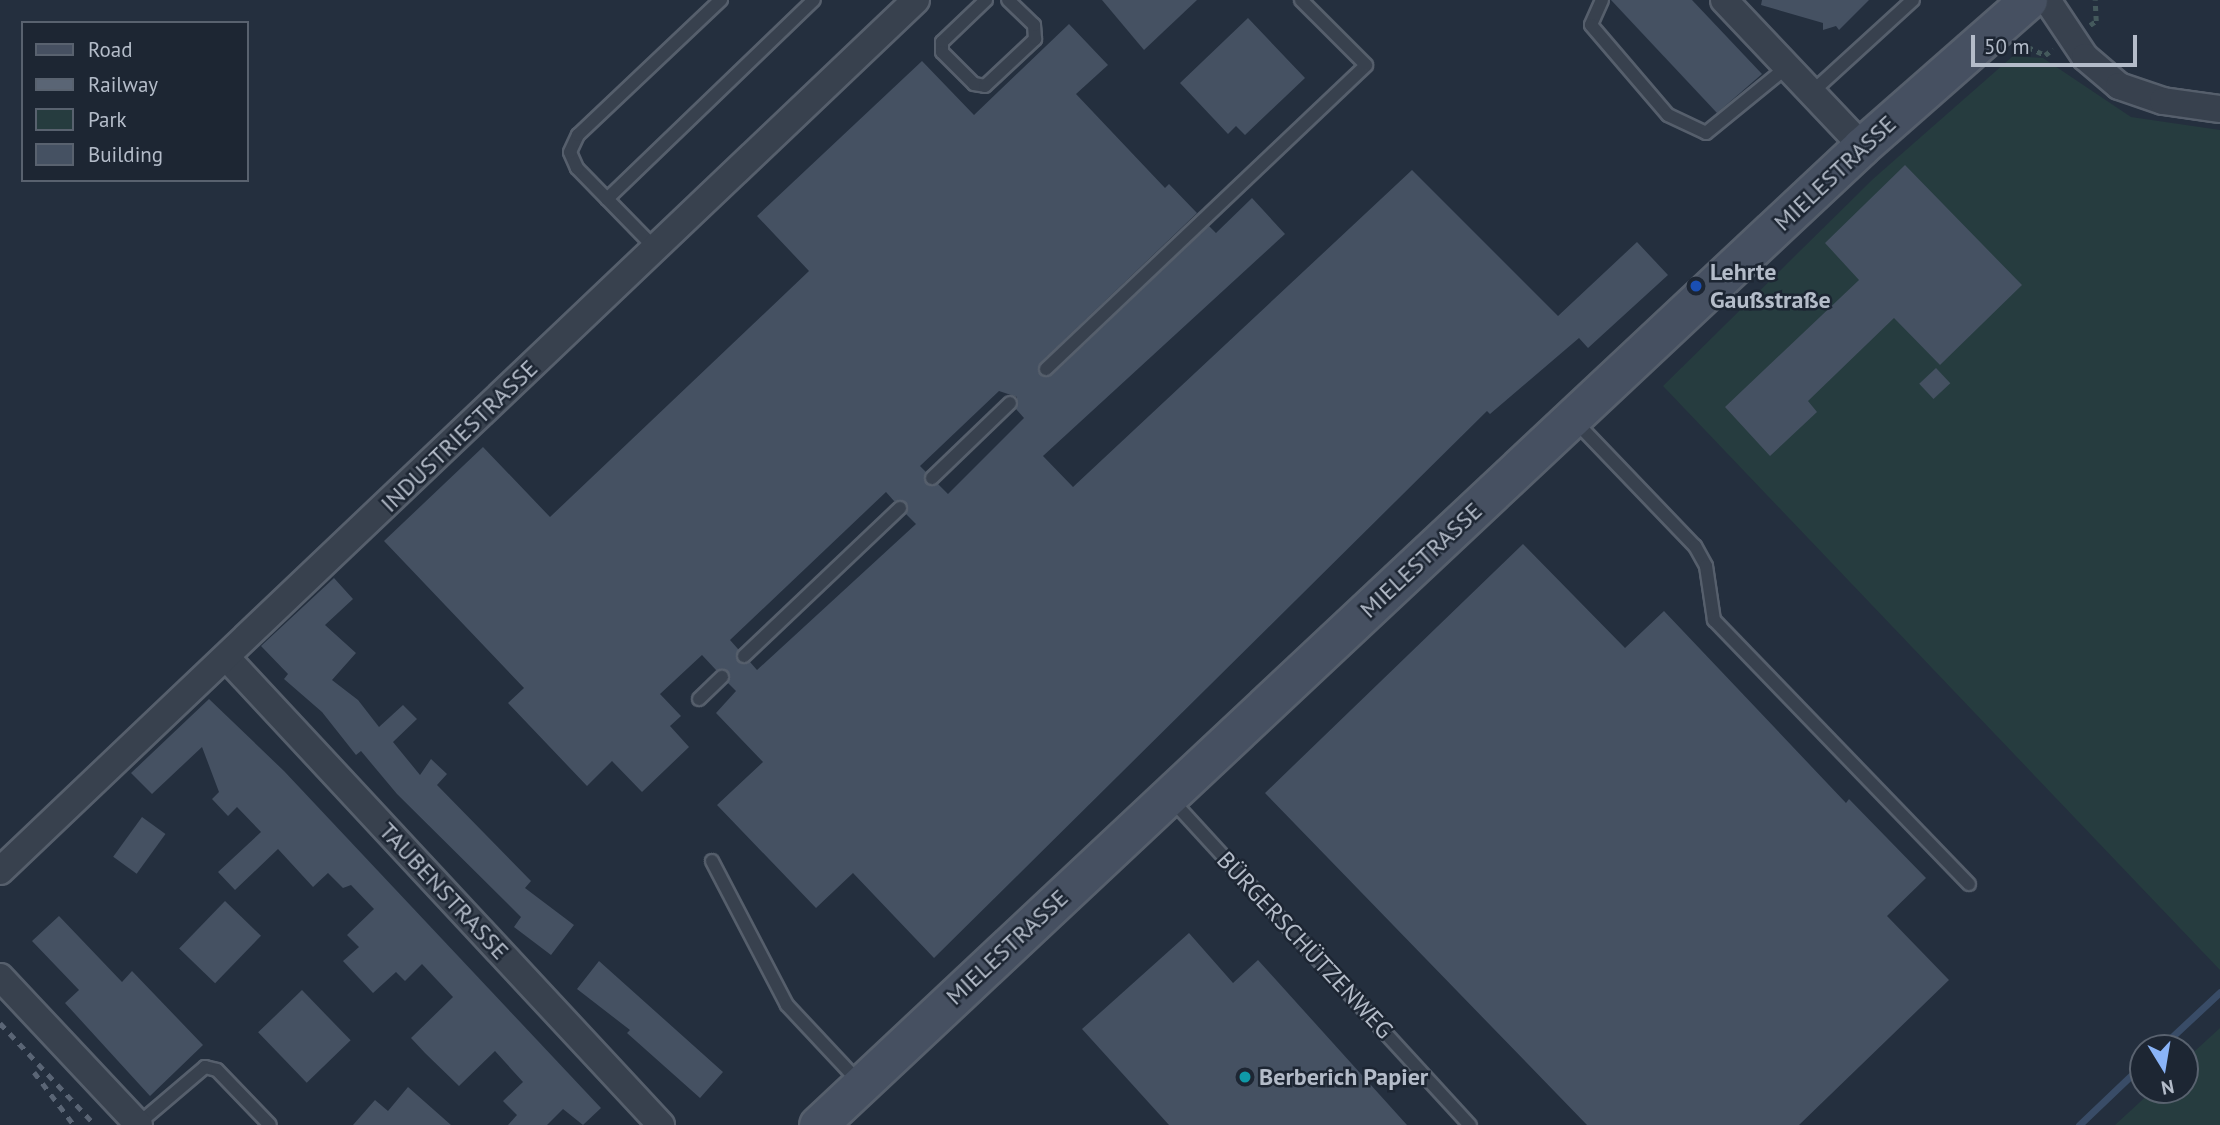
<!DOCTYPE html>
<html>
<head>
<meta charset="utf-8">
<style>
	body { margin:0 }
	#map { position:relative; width:2220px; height:1125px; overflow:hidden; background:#242f3e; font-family:"PT Sans",sans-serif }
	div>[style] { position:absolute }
	.green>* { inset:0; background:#263c3f }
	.stream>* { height:7px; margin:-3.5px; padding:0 3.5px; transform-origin:3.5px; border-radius:3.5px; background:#394c67 }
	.building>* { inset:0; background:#455162; transform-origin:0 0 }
	.path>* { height:4.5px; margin-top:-2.25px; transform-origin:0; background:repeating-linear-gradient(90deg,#44595c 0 5px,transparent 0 10px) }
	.roads { filter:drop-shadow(2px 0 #565f6c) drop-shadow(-2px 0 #565f6c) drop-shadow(0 2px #565f6c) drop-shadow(0 -2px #565f6c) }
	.lane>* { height:12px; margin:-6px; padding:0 6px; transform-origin:6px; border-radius:6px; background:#38414e }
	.street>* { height:26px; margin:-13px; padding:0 13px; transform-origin:13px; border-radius:13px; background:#38414e }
	.secondary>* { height:37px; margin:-18.5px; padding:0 18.5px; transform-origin:18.5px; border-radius:18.5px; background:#465061 }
	.rail>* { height:5px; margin-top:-2.5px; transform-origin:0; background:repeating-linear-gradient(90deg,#5a6575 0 7px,transparent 0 14px) }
	.dots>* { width:19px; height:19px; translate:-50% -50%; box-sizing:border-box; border:4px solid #1d2633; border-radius:50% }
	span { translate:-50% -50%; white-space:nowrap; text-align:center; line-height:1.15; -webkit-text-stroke:5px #1d2633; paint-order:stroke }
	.street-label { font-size:24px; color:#b4bcc9 }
	.poi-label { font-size:24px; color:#b4bcc9; font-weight:700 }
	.left { translate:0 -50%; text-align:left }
	.legend { position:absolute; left:21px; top:21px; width:228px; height:161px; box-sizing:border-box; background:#1d2633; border:2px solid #59626f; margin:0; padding:9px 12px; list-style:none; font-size:21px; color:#b4bcc9 }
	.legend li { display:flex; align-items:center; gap:14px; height:35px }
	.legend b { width:35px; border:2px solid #59626f }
	.north { position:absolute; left:2129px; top:1034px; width:70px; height:70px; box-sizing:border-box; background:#1d2633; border:2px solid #59626f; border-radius:50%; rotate:169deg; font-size:19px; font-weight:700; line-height:28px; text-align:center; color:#b4bcc9 }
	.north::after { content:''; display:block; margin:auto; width:24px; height:32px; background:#8ab4f8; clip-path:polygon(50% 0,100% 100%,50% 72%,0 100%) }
	.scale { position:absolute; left:1971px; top:35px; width:166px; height:32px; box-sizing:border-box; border:4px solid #b4bcc9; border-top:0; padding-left:9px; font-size:21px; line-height:24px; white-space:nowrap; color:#b4bcc9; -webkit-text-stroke:5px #1d2633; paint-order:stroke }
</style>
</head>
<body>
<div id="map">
	<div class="green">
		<div style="clip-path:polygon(2013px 56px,2043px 58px,2131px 117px,2220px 130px,2220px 970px,1663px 386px,1873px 179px)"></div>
		<div style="clip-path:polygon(2220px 1028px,2220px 1125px,2115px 1125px,2153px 1090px,2185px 1090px,2185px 1060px)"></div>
	</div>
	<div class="stream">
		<div style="left:2160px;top:1048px;width:82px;rotate:-43deg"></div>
		<div style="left:2079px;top:1125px;width:88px;rotate:-43.6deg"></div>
	</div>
	<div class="building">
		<div style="clip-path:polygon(1102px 0,1197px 0,1144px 50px)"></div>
		<div style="clip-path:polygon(1611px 0,1692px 0,1762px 74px,1717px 113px)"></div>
		<div style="clip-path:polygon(1762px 0,1869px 0,1839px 30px,1836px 26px,1823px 30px,1823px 23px,1761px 5px)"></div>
		<div style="clip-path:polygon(1248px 18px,1305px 78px,1245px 135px,1236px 126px,1228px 134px,1180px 83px)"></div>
		<div style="clip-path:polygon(evenodd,1069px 24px,1108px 65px,1076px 94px,1165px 188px,1169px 184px,1197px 213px,1040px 363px,1040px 375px,1052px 375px,1209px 226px,1216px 233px,1252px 198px,1285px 234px,1043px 456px,1073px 487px,1412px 170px,1558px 316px,1637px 242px,1668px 275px,1588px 348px,1579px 338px,1490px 414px,1487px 411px,934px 958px,853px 873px,816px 908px,717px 805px,763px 762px,716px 713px,736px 691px,728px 683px,728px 671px,716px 670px,702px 655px,660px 694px,681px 716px,670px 726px,689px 747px,642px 792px,612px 761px,587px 786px,508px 703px,524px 688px,384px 541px,483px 447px,550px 517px,809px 271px,757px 216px,922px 61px,974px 115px,1069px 24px,999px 391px,1017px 397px,1016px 409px,1024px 418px,948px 494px,938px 484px,926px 484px,926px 472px,920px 466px,999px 391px,1069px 24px,886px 492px,894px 501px,906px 502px,906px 514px,916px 524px,757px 670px,750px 662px,738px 662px,738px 649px,730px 640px,886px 492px)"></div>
		<div style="clip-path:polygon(1905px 165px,2022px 285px,1940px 365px,1894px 318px,1808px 401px,1817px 412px,1770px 456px,1725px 407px,1859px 280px,1825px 243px)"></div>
		<div style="left:1936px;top:368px;width:21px;height:23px;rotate:47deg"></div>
		<div style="clip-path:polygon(1523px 544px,1625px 648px,1664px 611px,1846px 803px,1849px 799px,1926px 878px,1887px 916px,1949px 980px,1799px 1125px,1587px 1125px,1265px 793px)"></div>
		<div style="clip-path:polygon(334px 578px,353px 599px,325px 625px,356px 653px,332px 680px,358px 700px,379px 727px,403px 705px,417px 719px,393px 742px,420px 775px,431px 759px,447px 774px,437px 785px,531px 881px,525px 888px,574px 925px,551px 955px,514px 927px,521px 917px,397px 794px,361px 751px,356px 755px,322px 712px,284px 679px,288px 674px,261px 646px)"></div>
		<div style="clip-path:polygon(209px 699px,284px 771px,601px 1108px,583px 1125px,563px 1109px,547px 1125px,508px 1125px,517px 1115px,503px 1101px,523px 1082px,495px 1051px,459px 1086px,425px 1053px,411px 1038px,453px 997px,422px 964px,405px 981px,396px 972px,373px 993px,343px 961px,359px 947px,347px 935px,374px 909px,351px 885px,343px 888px,328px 873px,313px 887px,278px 849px,235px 890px,218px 872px,261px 832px,237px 807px,228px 816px,212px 799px,219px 792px,202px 747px,152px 794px,131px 773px)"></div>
		<div style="left:142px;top:817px;width:29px;height:49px;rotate:36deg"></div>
		<div style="left:225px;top:901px;width:50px;height:66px;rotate:44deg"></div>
		<div style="clip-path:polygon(59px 916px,122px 982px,132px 971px,203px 1045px,150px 1096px,65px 1003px,79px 990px,32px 941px)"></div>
		<div style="clip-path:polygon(1189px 933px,1233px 983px,1258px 960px,1407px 1125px,1169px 1125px,1082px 1029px)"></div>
		<div style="clip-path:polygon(599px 961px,723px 1072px,700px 1098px,627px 1033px,630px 1030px,577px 989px)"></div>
		<div style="left:302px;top:990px;width:70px;height:61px;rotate:46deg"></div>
		<div style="clip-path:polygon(408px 1087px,451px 1125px,353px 1125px,375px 1100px,388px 1111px)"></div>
	</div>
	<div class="path">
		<div style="left:2090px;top:25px;width:7px;rotate:-34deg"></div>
		<div style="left:2096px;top:21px;width:21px;rotate:-93deg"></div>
		<div style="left:2016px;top:49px;width:12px;rotate:-9deg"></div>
		<div style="left:2028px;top:47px;width:19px;rotate:25deg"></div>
		<div style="left:2045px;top:55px;width:10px;rotate:-37deg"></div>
	</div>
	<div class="roads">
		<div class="lane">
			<div style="left:986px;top:0;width:61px;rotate:136.3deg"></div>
			<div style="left:942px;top:42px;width:10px;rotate:90deg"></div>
			<div style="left:942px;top:52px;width:45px;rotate:45deg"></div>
			<div style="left:974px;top:84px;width:11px;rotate:10deg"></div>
			<div style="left:985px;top:86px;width:69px;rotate:-43.2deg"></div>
			<div style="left:1035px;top:39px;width:14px;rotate:-94deg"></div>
			<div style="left:1034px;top:25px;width:36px;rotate:-136deg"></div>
			<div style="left:1602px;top:0;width:27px;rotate:114deg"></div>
			<div style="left:1591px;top:25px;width:118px;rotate:49.5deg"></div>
			<div style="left:1668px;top:115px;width:42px;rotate:25.3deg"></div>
			<div style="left:1706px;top:133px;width:104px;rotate:-39.2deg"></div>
			<div style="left:1811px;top:93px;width:138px;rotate:-42.4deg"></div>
			<div style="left:607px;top:199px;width:287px;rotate:-43.9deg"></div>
			<div style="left:655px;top:248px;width:112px;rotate:-134.3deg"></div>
			<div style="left:577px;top:168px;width:17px;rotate:-114deg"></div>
			<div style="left:570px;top:152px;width:19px;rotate:-65deg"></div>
			<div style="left:578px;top:135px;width:197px;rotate:-43.4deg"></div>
			<div style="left:1046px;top:369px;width:441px;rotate:-43.5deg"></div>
			<div style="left:1366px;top:65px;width:92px;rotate:-135deg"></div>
			<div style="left:1573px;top:419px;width:176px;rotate:46.2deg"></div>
			<div style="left:1695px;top:546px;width:23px;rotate:61deg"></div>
			<div style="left:1706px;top:566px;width:55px;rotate:81.6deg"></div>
			<div style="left:1714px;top:620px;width:367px;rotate:46deg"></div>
			<div style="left:932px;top:478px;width:108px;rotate:-43.9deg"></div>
			<div style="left:744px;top:656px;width:215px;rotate:-43.5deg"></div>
			<div style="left:699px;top:699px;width:32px;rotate:-44deg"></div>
			<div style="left:1170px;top:798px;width:444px;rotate:47.5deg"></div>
			<div style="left:712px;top:861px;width:162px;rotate:62.5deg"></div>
			<div style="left:787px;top:1005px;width:104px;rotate:46.9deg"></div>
			<div style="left:138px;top:1124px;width:88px;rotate:-40.4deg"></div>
			<div style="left:205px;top:1067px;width:12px;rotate:14deg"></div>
			<div style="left:217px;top:1070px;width:76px;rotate:46.1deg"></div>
		</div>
		<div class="street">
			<div style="left:1724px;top:0;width:201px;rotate:46.6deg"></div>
			<div style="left:2047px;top:0;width:69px;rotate:56.3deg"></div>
			<div style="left:2085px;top:57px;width:45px;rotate:40.5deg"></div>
			<div style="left:2119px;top:86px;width:46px;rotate:18.8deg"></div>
			<div style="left:2163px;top:101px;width:58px;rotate:8deg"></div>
			<div style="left:226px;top:657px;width:639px;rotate:47.09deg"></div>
			<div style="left:0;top:871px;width:1264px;rotate:-43.56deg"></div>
			<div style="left:0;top:977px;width:203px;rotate:46.8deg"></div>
		</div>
		<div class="secondary">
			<div style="left:818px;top:1125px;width:1431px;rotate:-43.16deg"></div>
			<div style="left:1862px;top:146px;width:221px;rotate:-41.3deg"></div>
		</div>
	</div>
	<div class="rail">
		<div style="left:0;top:1023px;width:139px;rotate:47deg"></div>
		<div style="left:34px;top:1072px;width:66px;rotate:53deg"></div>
	</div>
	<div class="dots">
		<div style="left:1696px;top:286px;background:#1a4fb4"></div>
		<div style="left:1245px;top:1077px;background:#0f9aa8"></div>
	</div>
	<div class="street-label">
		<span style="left:1835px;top:173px;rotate:-43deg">MIELESTRASSE</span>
		<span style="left:459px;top:436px;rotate:-44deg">INDUSTRIESTRASSE</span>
		<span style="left:1421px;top:560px;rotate:-43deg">MIELESTRASSE</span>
		<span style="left:444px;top:891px;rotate:47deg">TAUBENSTRASSE</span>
		<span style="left:1305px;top:945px;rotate:47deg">BÜRGERSCHÜTZENWEG</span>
		<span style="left:1007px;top:947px;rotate:-43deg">MIELESTRASSE</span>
	</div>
	<div class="poi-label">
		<span class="left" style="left:1710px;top:286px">Lehrte<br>Gaußstraße</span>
		<span class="left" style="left:1259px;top:1077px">Berberich Papier</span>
	</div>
	<ul class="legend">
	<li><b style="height:9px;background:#465061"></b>Road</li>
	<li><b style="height:9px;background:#5a6575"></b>Railway</li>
	<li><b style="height:19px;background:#263c3f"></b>Park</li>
	<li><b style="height:19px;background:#455162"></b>Building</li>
	</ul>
	<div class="north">N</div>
	<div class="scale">50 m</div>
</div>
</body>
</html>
